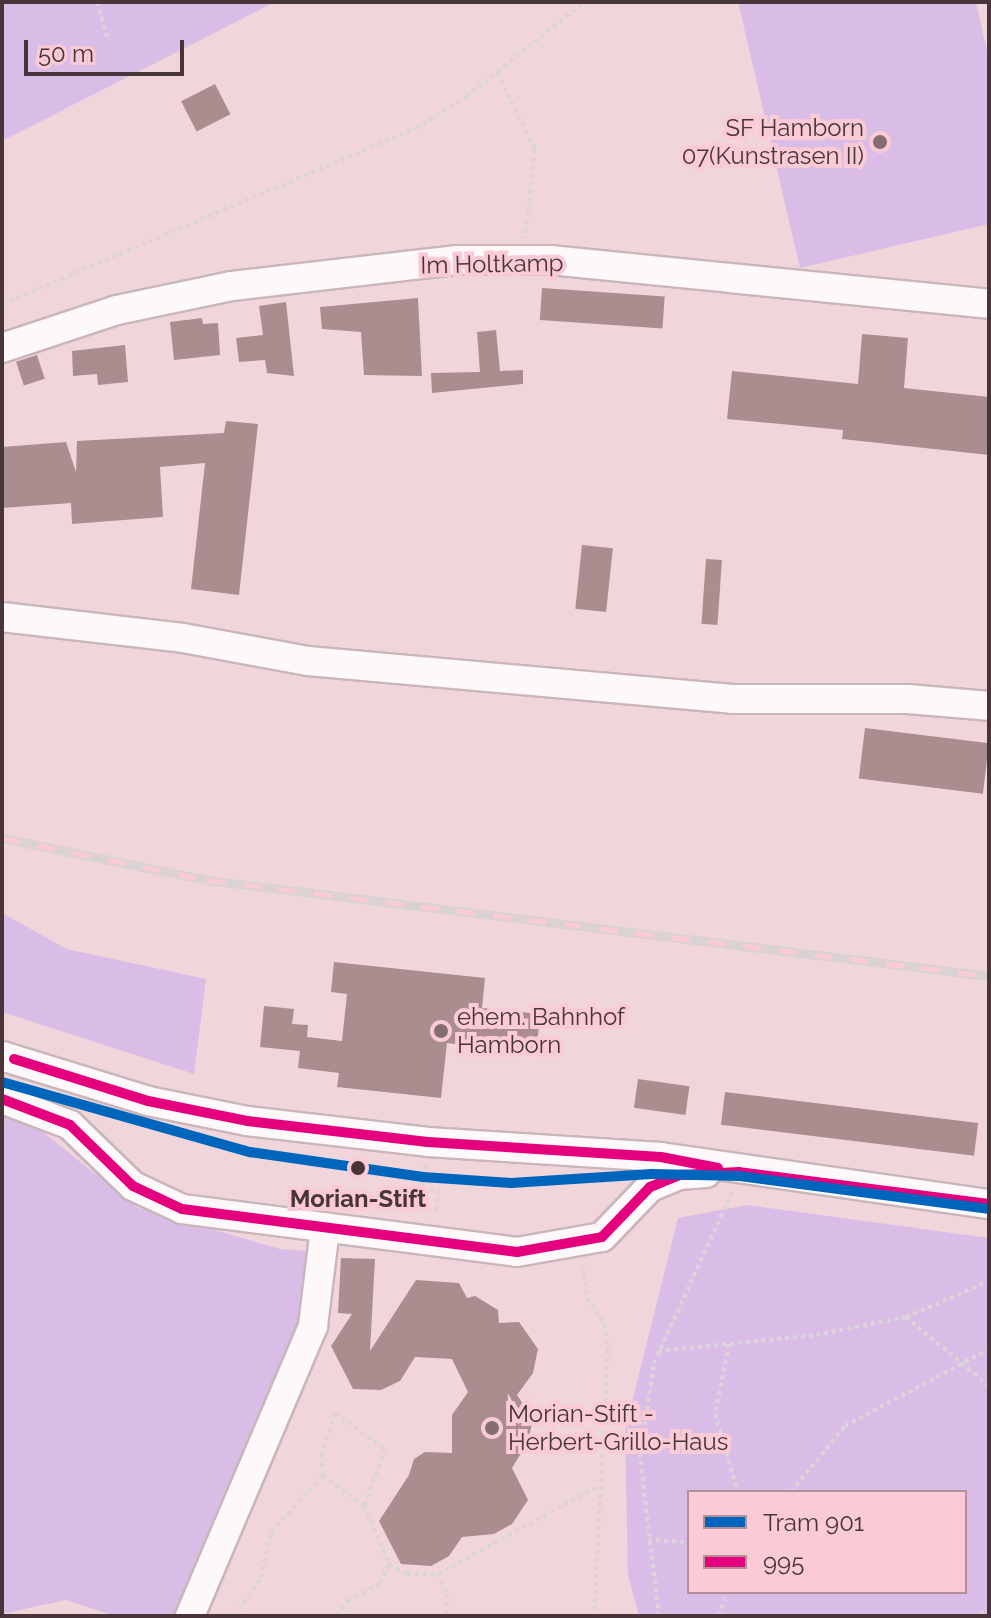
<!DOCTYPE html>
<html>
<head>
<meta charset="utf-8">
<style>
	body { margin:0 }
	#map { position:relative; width:991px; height:1618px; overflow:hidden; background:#f0d6db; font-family:Raleway,sans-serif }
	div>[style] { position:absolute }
	.green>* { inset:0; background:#dabde7 }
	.building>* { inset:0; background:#ab8d90; transform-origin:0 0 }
	.path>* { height:4px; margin-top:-2px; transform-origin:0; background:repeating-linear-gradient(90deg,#dcd5d7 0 4px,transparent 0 8px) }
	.roads { filter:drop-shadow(2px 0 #cab6ba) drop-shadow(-2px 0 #cab6ba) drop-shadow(0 2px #cab6ba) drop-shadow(0 -2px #cab6ba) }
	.minor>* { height:28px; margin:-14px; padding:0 14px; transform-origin:14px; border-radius:14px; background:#fdf9fa }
	.rail>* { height:9px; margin-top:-4.5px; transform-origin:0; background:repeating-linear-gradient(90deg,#fbcbd5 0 18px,#d9d1d2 0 36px); box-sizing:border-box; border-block:2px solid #d9d1d2 }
	.bus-1>* { height:10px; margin:-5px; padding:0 5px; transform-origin:5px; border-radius:5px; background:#e5007d }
	.tram-1>* { height:10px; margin:-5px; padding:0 5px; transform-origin:5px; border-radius:5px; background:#0065bd }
	.dots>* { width:22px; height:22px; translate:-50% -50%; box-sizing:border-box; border:4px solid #fbcbd5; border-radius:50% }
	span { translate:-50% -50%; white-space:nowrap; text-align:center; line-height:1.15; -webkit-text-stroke:8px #fbcbd5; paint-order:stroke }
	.poi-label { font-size:24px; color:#48353a }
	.right { translate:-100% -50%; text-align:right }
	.left { translate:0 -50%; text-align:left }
	.street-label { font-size:24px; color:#48353a }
	.stop-label { font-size:24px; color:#48353a; font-weight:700 }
	.frame { position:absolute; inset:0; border:4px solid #48353a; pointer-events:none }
	.legend { position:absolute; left:687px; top:1490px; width:280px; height:104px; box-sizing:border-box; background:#fbcbd5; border:2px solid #b38f97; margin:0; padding:10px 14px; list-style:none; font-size:24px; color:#48353a }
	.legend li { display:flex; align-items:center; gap:16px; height:40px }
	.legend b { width:40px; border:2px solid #b38f97 }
	.scale { position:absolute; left:24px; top:40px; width:160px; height:36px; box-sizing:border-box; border:4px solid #48353a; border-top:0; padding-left:10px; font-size:24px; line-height:28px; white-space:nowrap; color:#48353a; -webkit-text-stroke:6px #fbcbd5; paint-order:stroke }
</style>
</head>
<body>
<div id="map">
	<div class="green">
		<div style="clip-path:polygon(2px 2px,275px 2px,2px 141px)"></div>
		<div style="clip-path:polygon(738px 2px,976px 2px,989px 60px,989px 224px,800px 268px)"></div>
		<div style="clip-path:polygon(2px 913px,67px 949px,206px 979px,194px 1074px,2px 1012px)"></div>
		<div style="clip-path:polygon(2px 1116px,38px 1128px,138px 1208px,280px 1249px,307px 1251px,298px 1329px,175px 1616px,115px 1616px,66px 1600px,2px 1614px)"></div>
		<div style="clip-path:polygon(evenodd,747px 1205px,989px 1238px,989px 1616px,639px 1616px,628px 1575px,625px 1430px,678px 1218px,747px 1205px,689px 1492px,965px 1492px,965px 1592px,689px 1592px,689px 1492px)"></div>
	</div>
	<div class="building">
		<div style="left:215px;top:84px;width:34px;height:38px;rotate:63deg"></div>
		<div style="left:542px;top:288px;width:123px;height:32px;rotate:4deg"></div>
		<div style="clip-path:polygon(418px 298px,422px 376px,364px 375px,361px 332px,322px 329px,320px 307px)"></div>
		<div style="clip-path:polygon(286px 302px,294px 376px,267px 373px,265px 360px,239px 362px,236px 338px,263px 335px,259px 306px)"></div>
		<div style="clip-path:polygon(202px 318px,203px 324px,218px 323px,220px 355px,174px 360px,170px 322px)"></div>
		<div style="clip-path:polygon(496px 330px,500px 371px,523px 370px,523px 384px,432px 393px,431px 373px,480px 372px,477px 332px)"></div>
		<div style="clip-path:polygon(862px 334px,908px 338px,904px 388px,989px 397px,989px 455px,842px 439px,843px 430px,727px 419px,732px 371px,858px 384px)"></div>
		<div style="clip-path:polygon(125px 345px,128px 382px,98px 385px,97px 374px,73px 376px,72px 351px)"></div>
		<div style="left:37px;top:355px;width:25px;height:22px;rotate:72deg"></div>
		<div style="clip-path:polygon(226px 421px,258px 424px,239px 595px,191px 589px,205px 463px,160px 467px,163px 517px,72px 524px,71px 503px,2px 508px,2px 447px,66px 442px,76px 472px,77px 441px,224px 433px)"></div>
		<div style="left:582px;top:545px;width:31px;height:64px;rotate:6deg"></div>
		<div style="left:706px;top:559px;width:16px;height:65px;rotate:4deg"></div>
		<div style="left:865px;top:728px;width:125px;height:51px;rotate:7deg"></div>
		<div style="clip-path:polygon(334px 962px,485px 978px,482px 1008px,540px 1014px,537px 1046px,534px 1053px,447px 1043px,441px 1098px,337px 1087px,339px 1073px,298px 1068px,300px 1051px,260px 1047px,264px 1006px,294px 1009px,292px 1024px,308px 1025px,307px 1037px,342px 1041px,347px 994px,331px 992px)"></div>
		<div style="left:638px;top:1079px;width:52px;height:29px;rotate:8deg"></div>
		<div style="left:725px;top:1092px;width:255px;height:33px;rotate:7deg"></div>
		<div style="clip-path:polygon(341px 1258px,375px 1259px,370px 1351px,416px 1280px,459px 1283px,467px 1298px,475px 1296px,498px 1310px,499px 1323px,519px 1322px,538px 1349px,533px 1373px,517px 1395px,533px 1419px,528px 1442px,512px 1468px,528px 1500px,512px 1524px,494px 1534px,462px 1537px,449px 1556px,431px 1566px,401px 1564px,379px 1521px,409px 1475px,414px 1459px,425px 1452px,452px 1453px,452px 1415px,468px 1392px,452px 1359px,415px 1357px,400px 1381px,381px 1390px,353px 1389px,331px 1346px,352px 1314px,338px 1313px)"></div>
	</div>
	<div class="path">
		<div style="left:97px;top:2px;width:37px;rotate:74deg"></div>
		<div style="left:497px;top:73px;width:85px;rotate:63.4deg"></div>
		<div style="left:535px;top:149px;width:90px;rotate:96.4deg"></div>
		<div style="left:2px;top:304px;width:450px;rotate:-23deg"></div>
		<div style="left:416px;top:128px;width:59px;rotate:-31.8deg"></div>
		<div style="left:466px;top:97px;width:151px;rotate:-38.8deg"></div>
		<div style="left:425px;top:1165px;width:24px;rotate:97deg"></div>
		<div style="left:422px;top:1189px;width:17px;rotate:7deg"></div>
		<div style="left:439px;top:1191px;width:25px;rotate:99deg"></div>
		<div style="left:583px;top:1265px;width:33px;rotate:83deg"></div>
		<div style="left:587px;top:1298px;width:31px;rotate:57deg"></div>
		<div style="left:604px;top:1324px;width:26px;rotate:81deg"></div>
		<div style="left:608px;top:1350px;width:266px;rotate:93deg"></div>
		<div style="left:906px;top:1317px;width:108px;rotate:39.7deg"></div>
		<div style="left:729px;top:1344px;width:71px;rotate:101.3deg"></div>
		<div style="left:715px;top:1414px;width:81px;rotate:73.6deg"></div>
		<div style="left:658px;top:1351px;width:159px;rotate:-5.8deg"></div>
		<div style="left:816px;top:1335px;width:92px;rotate:-11.3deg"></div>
		<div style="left:906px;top:1317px;width:90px;rotate:-23.4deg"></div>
		<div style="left:323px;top:1475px;width:51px;rotate:37.1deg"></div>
		<div style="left:364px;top:1506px;width:63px;rotate:66.7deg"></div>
		<div style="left:389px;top:1564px;width:21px;rotate:29deg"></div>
		<div style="left:407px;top:1574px;width:31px"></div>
		<div style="left:438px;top:1574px;width:181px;rotate:-28.7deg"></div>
		<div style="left:791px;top:1492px;width:85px;rotate:-50.7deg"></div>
		<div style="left:845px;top:1426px;width:163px;rotate:-28.1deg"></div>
		<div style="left:648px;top:1540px;width:41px;rotate:2.8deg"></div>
		<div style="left:438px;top:1574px;width:22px;rotate:66deg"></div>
		<div style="left:447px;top:1594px;width:22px;rotate:90deg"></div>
		<div style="left:234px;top:1616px;width:47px;rotate:-54.6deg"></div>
		<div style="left:261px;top:1578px;width:47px;rotate:-77.7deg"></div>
		<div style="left:271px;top:1532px;width:77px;rotate:-47.6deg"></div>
		<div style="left:323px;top:1475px;width:20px;rotate:-96deg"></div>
		<div style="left:321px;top:1455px;width:44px;rotate:-71.6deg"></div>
		<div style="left:335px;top:1413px;width:62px;rotate:35.8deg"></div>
		<div style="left:385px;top:1449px;width:61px;rotate:110.2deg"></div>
		<div style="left:337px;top:1616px;width:19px;rotate:-54deg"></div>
		<div style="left:348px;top:1601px;width:37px;rotate:-29deg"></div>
		<div style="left:380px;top:1583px;width:21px;rotate:-65deg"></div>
		<div style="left:659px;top:1616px;width:160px;rotate:-96.8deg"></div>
		<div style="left:640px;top:1457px;width:95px;rotate:-81.5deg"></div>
		<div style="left:654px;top:1363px;width:190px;rotate:-65.5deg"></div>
		<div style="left:719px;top:1616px;width:25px;rotate:-72deg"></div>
		<div style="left:973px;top:1616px;width:17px;rotate:-17deg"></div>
	</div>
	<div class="roads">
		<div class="minor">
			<div style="left:2px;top:348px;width:121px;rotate:-18.3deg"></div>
			<div style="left:117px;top:310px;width:117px;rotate:-11.8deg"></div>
			<div style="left:232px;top:286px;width:227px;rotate:-6.6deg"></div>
			<div style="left:458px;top:260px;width:92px"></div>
			<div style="left:550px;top:260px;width:441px;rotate:5.7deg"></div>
			<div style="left:2px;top:617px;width:182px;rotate:6.6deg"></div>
			<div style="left:183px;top:638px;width:127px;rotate:10.4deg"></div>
			<div style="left:308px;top:661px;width:426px;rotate:5.1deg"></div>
			<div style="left:732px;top:699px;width:176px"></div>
			<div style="left:908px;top:699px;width:81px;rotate:4.9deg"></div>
			<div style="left:2px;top:1056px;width:153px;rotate:17.1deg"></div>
			<div style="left:148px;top:1101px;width:101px;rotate:11.4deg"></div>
			<div style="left:247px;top:1121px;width:182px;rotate:6.6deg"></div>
			<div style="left:428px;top:1142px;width:233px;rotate:3.7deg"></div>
			<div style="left:661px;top:1157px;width:331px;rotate:8.2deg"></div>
			<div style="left:2px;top:1099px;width:73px;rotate:20.9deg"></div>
			<div style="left:70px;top:1125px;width:88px;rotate:44.1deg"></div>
			<div style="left:133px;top:1186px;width:54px;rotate:25.1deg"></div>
			<div style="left:182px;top:1209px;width:338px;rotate:7.3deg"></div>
			<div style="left:517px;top:1252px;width:86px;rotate:-10deg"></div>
			<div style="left:602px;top:1237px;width:69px;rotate:-46.2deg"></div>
			<div style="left:650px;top:1187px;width:31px;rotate:-22deg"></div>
			<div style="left:679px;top:1175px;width:27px;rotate:-4deg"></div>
			<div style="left:190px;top:1616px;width:315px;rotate:-67deg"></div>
			<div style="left:313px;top:1326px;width:99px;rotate:-83deg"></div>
		</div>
	</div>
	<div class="rail">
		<div style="left:2px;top:838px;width:209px;rotate:11.6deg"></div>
		<div style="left:207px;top:880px;width:788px;rotate:7deg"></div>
	</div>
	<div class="bus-1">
		<div style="left:14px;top:1059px;width:140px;rotate:17.4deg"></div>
		<div style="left:148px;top:1101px;width:101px;rotate:11.4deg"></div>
		<div style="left:247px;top:1121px;width:182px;rotate:6.6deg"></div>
		<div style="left:428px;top:1142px;width:233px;rotate:3.7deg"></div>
		<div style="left:661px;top:1157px;width:58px;rotate:10.9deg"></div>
		<div style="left:2px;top:1099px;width:73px;rotate:20.9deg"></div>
		<div style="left:70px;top:1125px;width:88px;rotate:44.1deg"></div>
		<div style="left:133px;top:1186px;width:54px;rotate:25.1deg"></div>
		<div style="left:182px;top:1209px;width:338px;rotate:7.3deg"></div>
		<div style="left:517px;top:1252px;width:86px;rotate:-10deg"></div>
		<div style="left:602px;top:1237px;width:69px;rotate:-46.2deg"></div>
		<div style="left:650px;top:1187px;width:31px;rotate:-22deg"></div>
		<div style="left:679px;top:1175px;width:60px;rotate:-2.9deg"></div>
		<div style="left:739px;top:1172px;width:252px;rotate:7.3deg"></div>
	</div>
	<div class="tram-1">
		<div style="left:2px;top:1082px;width:258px;rotate:15.8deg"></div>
		<div style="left:250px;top:1152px;width:175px;rotate:8.2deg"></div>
		<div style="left:423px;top:1177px;width:88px;rotate:3.9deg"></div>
		<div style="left:511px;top:1183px;width:141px;rotate:-3.7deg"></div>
		<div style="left:652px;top:1174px;width:87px;rotate:1.3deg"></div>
		<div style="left:739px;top:1176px;width:252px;rotate:7.5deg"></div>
	</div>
	<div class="dots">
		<div style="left:880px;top:142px;background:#836d72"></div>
		<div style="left:441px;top:1031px;background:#836d72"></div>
		<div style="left:358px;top:1168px;background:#48353a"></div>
		<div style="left:492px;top:1428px;background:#836d72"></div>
	</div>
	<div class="poi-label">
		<span class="right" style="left:864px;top:142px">SF Hamborn<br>07(Kunstrasen II)</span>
		<span class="left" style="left:457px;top:1031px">ehem. Bahnhof<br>Hamborn</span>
		<span class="left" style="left:508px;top:1428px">Morian-Stift -<br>Herbert-Grillo-Haus</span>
	</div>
	<div class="street-label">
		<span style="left:492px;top:264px;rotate:-1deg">Im Holtkamp</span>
	</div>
	<div class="stop-label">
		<span style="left:358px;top:1199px">Morian-Stift</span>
	</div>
	<div class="frame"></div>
	<ul class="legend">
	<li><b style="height:10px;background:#0065bd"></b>Tram 901</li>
	<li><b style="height:10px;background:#e5007d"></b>995</li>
	</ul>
	<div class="scale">50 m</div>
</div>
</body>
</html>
